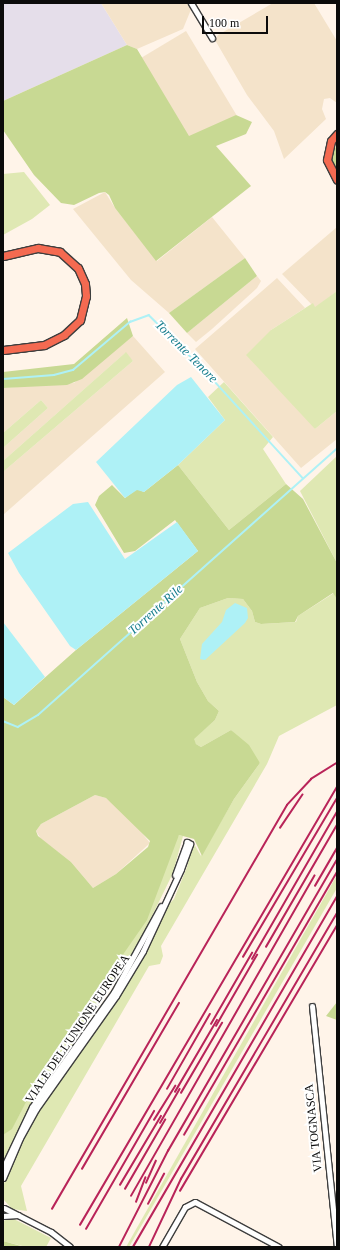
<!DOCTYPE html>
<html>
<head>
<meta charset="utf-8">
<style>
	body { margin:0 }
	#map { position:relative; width:340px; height:1250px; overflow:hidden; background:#fff4e9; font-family:Georgia,serif }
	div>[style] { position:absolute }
	.industrial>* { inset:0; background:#e5deea }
	.farmland>* { inset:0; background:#f4e3ca; transform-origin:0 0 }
	.green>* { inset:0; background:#dfe8b3 }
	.forest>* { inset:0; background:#c8d993 }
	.water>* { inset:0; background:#aef1f6 }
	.stream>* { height:1.5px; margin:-0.75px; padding:0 0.75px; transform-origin:0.75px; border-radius:0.75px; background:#aef1f6 }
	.roads { filter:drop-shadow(1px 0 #3e3e3e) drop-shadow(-1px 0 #3e3e3e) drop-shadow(0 1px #3e3e3e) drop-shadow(0 -1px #3e3e3e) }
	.minor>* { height:5px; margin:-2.5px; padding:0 2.5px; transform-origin:2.5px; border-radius:2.5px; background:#fff }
	.highway>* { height:7px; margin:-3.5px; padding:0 3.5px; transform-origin:3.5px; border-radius:3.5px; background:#f46a51 }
	.rail>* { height:1.5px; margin:-0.75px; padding:0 0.75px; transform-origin:0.75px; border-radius:0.75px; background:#b92459 }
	span { translate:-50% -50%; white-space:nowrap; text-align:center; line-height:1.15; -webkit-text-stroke:4px #fff; paint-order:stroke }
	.street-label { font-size:12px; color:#0b0b0b }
	.water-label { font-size:13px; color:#167d8d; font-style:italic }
	.frame { position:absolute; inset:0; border:4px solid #0b0b0b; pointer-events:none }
	.scale { position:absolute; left:202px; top:16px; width:66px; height:18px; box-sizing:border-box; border:2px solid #0b0b0b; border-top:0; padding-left:5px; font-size:12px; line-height:14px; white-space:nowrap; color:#0b0b0b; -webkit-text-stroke:3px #fff; paint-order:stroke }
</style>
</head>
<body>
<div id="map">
	<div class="industrial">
		<div style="clip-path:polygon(3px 3px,101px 3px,127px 45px,3px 101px)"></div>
	</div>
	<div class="farmland">
		<div style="clip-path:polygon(101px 3px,190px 3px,192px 7px,183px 29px,137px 49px,127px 45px)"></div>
		<div style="clip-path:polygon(273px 3px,314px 3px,337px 41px,337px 103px,330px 98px,324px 99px,322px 109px,326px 119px,284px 159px,274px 131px,247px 95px,215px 40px,218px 35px)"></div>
		<div style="left:186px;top:31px;width:98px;height:52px;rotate:59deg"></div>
		<div style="clip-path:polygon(105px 192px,115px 208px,157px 261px,212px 217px,245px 258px,169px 313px,131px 280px,73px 209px)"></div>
		<div style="clip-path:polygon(337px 227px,337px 291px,315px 308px,282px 274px)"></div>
		<div style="clip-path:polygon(257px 276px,261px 281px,257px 288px,212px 329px,196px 342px,187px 333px)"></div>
		<div style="clip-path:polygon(277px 278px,305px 308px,271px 330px,315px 429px,337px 411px,337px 439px,301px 468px,195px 349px)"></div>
		<div style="clip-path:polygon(133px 336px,165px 372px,3px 515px,3px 472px,133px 361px,125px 353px,3px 461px,3px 448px,48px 408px,41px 400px,3px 433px,3px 388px,74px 383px)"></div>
		<div style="clip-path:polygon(95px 795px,106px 798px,130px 818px,150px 843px,116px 874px,93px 888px,71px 862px,41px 839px,36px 831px,41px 824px)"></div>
	</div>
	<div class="green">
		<div style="clip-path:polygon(24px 172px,50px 205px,32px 219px,3px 235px,3px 174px)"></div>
		<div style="clip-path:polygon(337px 291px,337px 411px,315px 429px,246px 355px,271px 330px,313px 303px,315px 307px)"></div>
		<div style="clip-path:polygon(126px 352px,133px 361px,3px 472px,3px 461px)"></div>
		<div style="clip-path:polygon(224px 382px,273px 437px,263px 449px,286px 484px,229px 530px,178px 465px,225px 420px,208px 397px)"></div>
		<div style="clip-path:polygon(41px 400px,48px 408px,3px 448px,3px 433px)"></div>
		<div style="clip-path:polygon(337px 456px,337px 563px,300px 491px)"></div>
		<div style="clip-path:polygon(334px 593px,337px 599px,337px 705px,279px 736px,267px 764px,161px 946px,163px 956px,160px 964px,149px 966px,21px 1186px,27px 1211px,12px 1209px,4px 1200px,3px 1186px,19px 1146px,38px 1110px,138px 964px,170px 903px,174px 899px,187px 867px,193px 842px,201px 856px,234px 799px,260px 763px,231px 730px,201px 747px,196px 744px,193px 739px,215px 720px,219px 711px,208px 701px,197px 682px,180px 639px,200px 608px,228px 598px,243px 599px,252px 611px,255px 622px,261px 624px,296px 622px,298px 616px)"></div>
		<div style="clip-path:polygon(179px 835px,183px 836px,173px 873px,131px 959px,31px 1105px,3px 1161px,3px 1135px,12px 1128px,44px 1068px)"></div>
		<div style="clip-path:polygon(337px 875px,337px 888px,129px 1247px,126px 1247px)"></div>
		<div style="clip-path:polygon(12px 1218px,51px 1238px,46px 1247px,26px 1247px,3px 1241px,3px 1221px)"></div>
	</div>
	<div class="forest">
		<div style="clip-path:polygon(127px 45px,137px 49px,189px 136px,236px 115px,252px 122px,246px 134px,216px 146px,251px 186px,156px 261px,115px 208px,109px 195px,105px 192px,99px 193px,74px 205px,61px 203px,34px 175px,3px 130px,3px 101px)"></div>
		<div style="clip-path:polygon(337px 143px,337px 171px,331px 159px)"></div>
		<div style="clip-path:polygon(245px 258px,257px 276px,187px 333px,169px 313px)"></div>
		<div style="clip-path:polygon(127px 318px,133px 336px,82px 379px,67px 385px,3px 388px,3px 372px,74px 364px)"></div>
		<div style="clip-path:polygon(evenodd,178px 465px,229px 530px,286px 484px,303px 499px,337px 563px,337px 599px,333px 593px,298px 616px,295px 622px,261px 624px,255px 622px,252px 611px,243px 599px,228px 598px,200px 608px,180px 639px,197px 682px,208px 701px,219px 711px,215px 720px,194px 739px,196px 744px,201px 747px,231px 730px,249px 745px,260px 763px,234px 799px,202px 856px,194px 839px,179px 835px,147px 920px,44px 1068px,12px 1129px,3px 1135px,3px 697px,14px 705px,76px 650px,198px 551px,175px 520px,135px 551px,124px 553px,95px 505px,99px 496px,112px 485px,125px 498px,137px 489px,144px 492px,178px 465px,95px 795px,106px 798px,150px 841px,148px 847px,116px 874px,93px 888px,71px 862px,38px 836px,36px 831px,41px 824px,95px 795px)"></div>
		<div style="clip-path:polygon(337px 1002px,337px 1020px,326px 1016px)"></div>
		<div style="clip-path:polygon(3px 1241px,21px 1246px,26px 1247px,3px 1247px)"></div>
	</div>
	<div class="water">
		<div style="clip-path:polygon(191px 377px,225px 420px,178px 465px,144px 492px,137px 490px,125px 498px,96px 462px,177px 385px)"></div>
		<div style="clip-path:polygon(88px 502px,125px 559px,177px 522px,198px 551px,76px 650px,70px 646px,19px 573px,8px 553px,73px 504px)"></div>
		<div style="clip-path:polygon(235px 603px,247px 608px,248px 618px,245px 623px,205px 660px,200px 659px,202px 644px,222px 622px,226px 610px)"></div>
		<div style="clip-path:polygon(3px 622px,45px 677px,14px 705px,3px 697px)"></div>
	</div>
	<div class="stream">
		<div style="left:3px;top:379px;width:51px;rotate:-4.5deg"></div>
		<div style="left:54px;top:375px;width:20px;rotate:-15deg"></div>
		<div style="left:73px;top:370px;width:75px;rotate:-40.1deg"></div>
		<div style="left:130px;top:322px;width:20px;rotate:-20deg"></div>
		<div style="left:149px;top:315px;width:82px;rotate:45deg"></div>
		<div style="left:207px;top:373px;width:142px;rotate:47.6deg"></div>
		<div style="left:3px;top:721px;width:16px;rotate:22deg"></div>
		<div style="left:18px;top:727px;width:23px;rotate:-31deg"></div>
		<div style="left:38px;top:715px;width:400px;rotate:-41.7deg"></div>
	</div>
	<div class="roads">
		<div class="minor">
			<div style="left:191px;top:3px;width:41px;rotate:59deg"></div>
			<div style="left:175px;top:875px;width:35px;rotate:-70deg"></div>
			<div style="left:312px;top:1006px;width:242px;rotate:84.1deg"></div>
			<div style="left:3px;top:1168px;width:68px;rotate:-64.6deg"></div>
			<div style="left:32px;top:1107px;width:141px;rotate:-54.5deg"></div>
			<div style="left:114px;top:992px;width:98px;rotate:-61.3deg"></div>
			<div style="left:3px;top:1178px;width:43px;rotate:-67deg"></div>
			<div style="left:20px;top:1138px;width:33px;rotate:-61deg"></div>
			<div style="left:36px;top:1109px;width:138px;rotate:-54.7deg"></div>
			<div style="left:116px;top:996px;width:52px;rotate:-59deg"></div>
			<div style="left:143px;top:951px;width:90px;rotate:-65.1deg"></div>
			<div style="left:181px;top:869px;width:27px;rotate:-70deg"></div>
			<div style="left:190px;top:844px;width:4px;rotate:-146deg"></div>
			<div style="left:4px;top:1208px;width:53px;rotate:27.1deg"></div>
			<div style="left:51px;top:1232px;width:24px;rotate:38deg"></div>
			<div style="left:3px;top:1216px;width:15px;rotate:-4deg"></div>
			<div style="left:162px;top:1247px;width:46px;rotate:-60.1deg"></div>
			<div style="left:185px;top:1207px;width:11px;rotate:-27deg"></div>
			<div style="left:195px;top:1202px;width:95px;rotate:28.2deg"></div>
		</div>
		<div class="highway">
			<div style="left:337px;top:134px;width:9px;rotate:131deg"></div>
			<div style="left:331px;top:141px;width:19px;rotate:102deg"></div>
			<div style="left:327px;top:160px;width:22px;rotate:63deg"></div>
			<div style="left:3px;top:256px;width:36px;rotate:-13deg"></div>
			<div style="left:38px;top:248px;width:22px;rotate:10deg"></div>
			<div style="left:60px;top:252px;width:24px;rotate:42deg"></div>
			<div style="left:78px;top:268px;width:17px;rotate:66deg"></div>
			<div style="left:85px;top:284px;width:12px;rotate:85deg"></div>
			<div style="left:86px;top:296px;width:25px;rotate:104deg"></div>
			<div style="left:80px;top:320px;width:22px;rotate:137deg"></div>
			<div style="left:64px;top:335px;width:22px;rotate:153deg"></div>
			<div style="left:44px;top:345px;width:41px;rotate:173deg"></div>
		</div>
	</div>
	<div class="rail">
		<div style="left:280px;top:828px;width:40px;rotate:-56deg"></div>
		<div style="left:315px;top:886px;width:44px;rotate:-59.9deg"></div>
		<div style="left:266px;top:947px;width:141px;rotate:-59.8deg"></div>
		<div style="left:243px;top:957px;width:185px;rotate:-59.4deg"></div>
		<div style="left:252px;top:959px;width:170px;rotate:-60deg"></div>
		<div style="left:211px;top:1024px;width:82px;rotate:-60deg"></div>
		<div style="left:216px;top:1026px;width:82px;rotate:-60deg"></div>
		<div style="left:167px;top:1089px;width:86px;rotate:-60.2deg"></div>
		<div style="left:175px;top:1092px;width:83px;rotate:-59.7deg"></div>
		<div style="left:181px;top:1093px;width:81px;rotate:-59.6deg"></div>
		<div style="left:154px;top:1120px;width:40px;rotate:-58deg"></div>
		<div style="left:160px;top:1123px;width:39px;rotate:-60deg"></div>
		<div style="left:184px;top:1135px;width:304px;rotate:-59.8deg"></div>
		<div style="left:82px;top:1169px;width:192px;rotate:-59.7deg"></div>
		<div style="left:146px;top:1183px;width:24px;rotate:-66deg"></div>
		<div style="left:120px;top:1185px;width:80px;rotate:-59.3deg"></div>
		<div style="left:125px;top:1189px;width:80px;rotate:-59.9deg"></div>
		<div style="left:180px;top:1191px;width:308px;rotate:-59.4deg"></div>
		<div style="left:131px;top:1196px;width:369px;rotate:-60.2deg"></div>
		<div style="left:136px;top:1202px;width:26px;rotate:-69deg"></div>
		<div style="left:148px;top:1204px;width:34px;rotate:-62deg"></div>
		<div style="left:52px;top:1209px;width:467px;rotate:-59.8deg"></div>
		<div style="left:287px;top:805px;width:35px;rotate:-47deg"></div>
		<div style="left:311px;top:779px;width:31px;rotate:-32deg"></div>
		<div style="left:80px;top:1225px;width:508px;rotate:-59.6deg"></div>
		<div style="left:86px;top:1229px;width:136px;rotate:-60deg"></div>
		<div style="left:119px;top:1247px;width:108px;rotate:-63deg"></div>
		<div style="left:168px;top:1151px;width:337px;rotate:-59.9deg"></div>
		<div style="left:133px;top:1247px;width:406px;rotate:-59.8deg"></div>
		<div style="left:149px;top:1247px;width:75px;rotate:-64.8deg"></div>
		<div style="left:181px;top:1179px;width:308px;rotate:-59.6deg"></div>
	</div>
	<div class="street-label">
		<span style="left:78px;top:1029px;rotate:-56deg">VIALE DELL'UNIONE EUROPEA</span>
		<span style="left:314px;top:1128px;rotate:-96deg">VIA TOGNASCA</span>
	</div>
	<div class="water-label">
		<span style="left:186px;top:352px;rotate:45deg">Torrente Tenore</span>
		<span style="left:156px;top:610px;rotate:-42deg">Torrente Rile</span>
	</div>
	<div class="frame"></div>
	<div class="scale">100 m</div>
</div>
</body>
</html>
